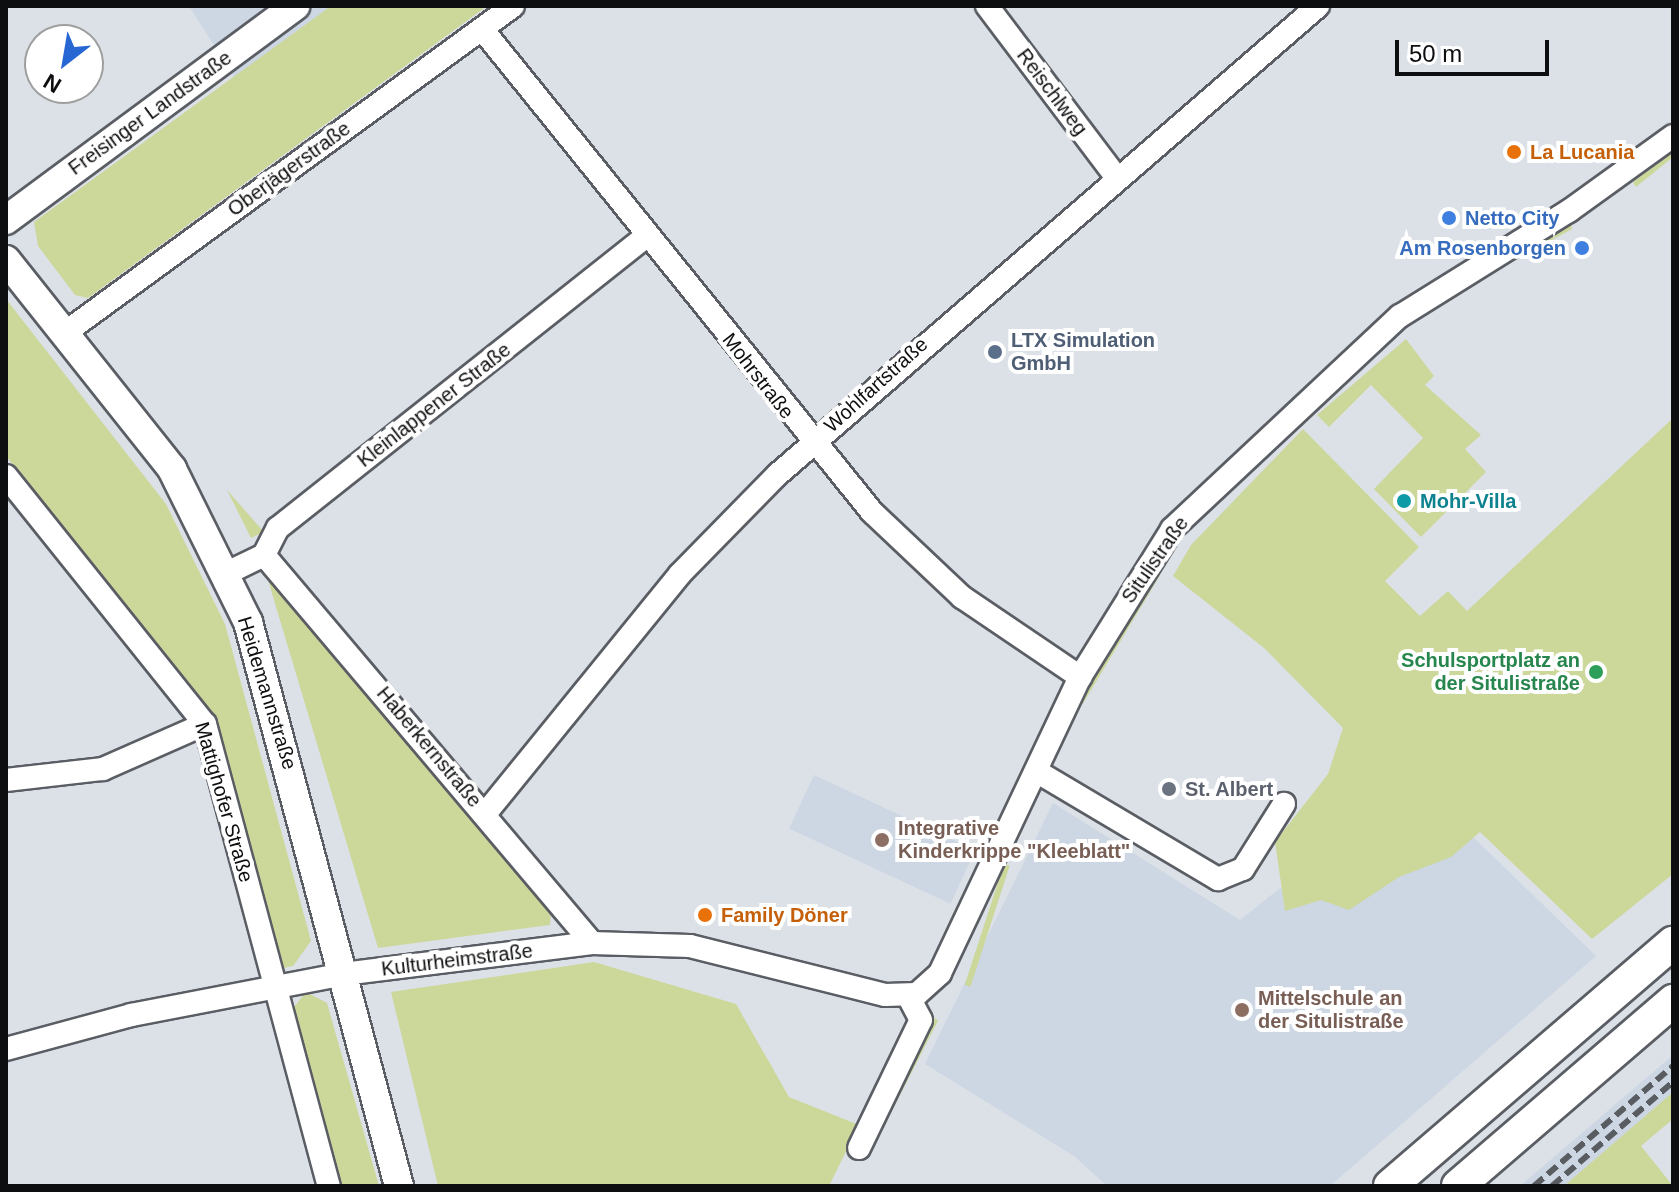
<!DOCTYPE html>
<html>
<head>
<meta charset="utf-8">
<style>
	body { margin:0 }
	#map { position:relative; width:1679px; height:1192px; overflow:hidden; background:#dce1e8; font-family:Helvetica,sans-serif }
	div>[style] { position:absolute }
	.built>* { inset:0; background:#cdd6e3; transform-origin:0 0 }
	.green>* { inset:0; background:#ccd79a; transform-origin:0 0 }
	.roads { filter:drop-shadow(2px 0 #5a5e64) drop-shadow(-2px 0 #5a5e64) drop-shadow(0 2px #5a5e64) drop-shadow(0 -2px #5a5e64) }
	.minor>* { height:22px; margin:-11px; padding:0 11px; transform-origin:11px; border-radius:11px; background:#fff }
	.major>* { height:28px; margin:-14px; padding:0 14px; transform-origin:14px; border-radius:14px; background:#fff }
	.highway>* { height:32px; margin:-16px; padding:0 16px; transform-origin:16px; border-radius:16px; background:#fff }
	.rail>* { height:6px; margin-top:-3px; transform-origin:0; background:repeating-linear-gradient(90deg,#595c60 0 12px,transparent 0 18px) }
	.dots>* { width:22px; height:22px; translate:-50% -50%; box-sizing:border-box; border:4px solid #fff; border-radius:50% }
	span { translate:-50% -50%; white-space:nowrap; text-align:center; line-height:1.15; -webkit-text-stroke:8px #fff; paint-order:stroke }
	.street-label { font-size:20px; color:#0d0e10 }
	.food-label { font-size:20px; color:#c56008; font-weight:700 }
	.left { translate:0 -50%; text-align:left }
	.shop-label { font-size:20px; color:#366cbe; font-weight:700 }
	.right { translate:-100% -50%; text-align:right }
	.service-label { font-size:20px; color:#4e5e75; font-weight:700 }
	.culture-label { font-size:20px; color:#0d838f; font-weight:700 }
	.leisure-label { font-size:20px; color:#27864d; font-weight:700 }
	.worship-label { font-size:20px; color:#5b616d; font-weight:700 }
	.education-label { font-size:20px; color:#785e54; font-weight:700 }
	.frame { position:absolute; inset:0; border:8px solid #0d0e10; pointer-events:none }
	.north { position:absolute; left:24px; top:24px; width:80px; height:80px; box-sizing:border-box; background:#fff; border:2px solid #9e9f9f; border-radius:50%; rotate:211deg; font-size:22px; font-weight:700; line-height:32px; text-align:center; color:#0d0e10 }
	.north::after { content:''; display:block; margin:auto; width:28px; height:36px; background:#2667d4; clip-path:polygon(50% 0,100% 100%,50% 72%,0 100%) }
	.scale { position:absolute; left:1395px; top:40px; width:154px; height:36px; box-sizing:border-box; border:4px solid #0d0e10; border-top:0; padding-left:10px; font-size:24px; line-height:28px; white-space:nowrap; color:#0d0e10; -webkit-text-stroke:6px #fff; paint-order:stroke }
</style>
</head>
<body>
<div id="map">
	<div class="built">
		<div style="clip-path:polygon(189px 6px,331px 6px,234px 77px)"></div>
		<div style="left:814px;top:775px;width:178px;height:59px;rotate:25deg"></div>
		<div style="clip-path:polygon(1053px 803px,1240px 920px,1279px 889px,1378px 868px,1469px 833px,1596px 956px,1330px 1186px,1107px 1186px,1074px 1156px,925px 1064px)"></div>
		<div style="clip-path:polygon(1673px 1055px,1673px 1092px,1564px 1186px,1520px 1186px)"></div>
	</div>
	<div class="green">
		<div style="clip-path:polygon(331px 6px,487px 6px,88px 298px,75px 295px,38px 246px,34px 222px)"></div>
		<div style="clip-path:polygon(1673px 152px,1673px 157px,1636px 187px,1633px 182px)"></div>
		<div style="clip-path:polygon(1571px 223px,1572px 229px,1453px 294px)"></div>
		<div style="clip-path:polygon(6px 299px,166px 504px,225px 624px,311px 941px,293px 966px,284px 968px,209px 713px,6px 456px)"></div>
		<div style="clip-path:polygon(1406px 339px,1434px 376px,1425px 385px,1481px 435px,1465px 449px,1486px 472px,1421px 537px,1374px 489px,1423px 438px,1371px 385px,1329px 427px,1317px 415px)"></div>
		<div style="clip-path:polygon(1673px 418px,1673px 874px,1592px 939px,1480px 832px,1451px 857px,1399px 877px,1349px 910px,1321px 900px,1285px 911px,1275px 842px,1328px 774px,1343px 728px,1264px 648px,1173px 576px,1191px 545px,1303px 429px,1419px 547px,1385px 581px,1420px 616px,1448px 591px,1467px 611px)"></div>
		<div style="clip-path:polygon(227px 490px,264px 532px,251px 538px)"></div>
		<div style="left:1155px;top:572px;width:6px;height:150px;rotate:31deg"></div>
		<div style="clip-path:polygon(268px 580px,551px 910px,550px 925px,378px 948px)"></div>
		<div style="left:1004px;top:864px;width:6px;height:127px;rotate:18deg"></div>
		<div style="clip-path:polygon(594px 962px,736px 1004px,789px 1097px,859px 1125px,829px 1186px,438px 1186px,391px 992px)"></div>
		<div style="clip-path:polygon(306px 992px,327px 1003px,379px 1186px,341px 1186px,294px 1007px)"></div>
		<div style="left:932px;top:1017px;width:7px;height:136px;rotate:27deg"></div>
		<div style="clip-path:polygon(1673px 1092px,1673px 1119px,1641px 1146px,1673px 1186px,1564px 1186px)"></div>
	</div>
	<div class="roads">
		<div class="minor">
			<div style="left:987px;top:6px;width:216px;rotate:52.9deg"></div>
			<div style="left:482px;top:29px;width:621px;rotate:51.08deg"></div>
			<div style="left:872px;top:512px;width:124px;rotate:43.4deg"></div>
			<div style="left:962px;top:597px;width:143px;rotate:34.1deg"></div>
			<div style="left:66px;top:332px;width:553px;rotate:-36.1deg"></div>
			<div style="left:6px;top:476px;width:318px;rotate:51.3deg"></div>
			<div style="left:205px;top:724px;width:478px;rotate:75deg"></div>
			<div style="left:264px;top:555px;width:508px;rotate:49.79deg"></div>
			<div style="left:227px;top:573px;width:41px;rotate:-25.9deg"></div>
			<div style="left:264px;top:555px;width:30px;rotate:-63deg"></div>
			<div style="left:278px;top:528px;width:471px;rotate:-38.4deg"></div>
			<div style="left:1036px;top:771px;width:212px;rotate:30.7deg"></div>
			<div style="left:1218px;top:879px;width:27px;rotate:-22deg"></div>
			<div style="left:1243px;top:869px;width:77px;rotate:-57.8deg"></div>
			<div style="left:6px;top:780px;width:98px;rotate:-6.5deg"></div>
			<div style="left:103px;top:769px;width:111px;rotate:-23.8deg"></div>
			<div style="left:485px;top:814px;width:309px;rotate:-50.9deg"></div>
			<div style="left:680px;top:574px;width:139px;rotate:-45.6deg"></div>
			<div style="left:777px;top:475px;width:716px;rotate:-40.92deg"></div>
			<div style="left:6px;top:1049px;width:130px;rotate:-15.2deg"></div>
			<div style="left:131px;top:1015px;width:216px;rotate:-10.9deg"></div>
			<div style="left:343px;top:974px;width:251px;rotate:-7.1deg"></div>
			<div style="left:592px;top:943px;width:98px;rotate:1.8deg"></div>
			<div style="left:690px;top:946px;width:201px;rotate:14.1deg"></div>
			<div style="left:885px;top:995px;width:32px;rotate:-2deg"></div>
			<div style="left:917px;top:994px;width:31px;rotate:-42deg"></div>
			<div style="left:940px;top:973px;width:327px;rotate:-64.7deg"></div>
			<div style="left:1080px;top:677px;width:174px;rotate:-58.1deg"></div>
			<div style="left:1172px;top:529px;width:312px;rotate:-43.1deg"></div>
			<div style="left:1400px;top:316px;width:199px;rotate:-31.9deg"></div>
			<div style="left:1569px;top:211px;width:128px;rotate:-35.8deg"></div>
			<div style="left:859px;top:1148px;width:142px;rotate:-64.2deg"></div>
			<div style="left:921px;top:1020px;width:26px;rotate:-118deg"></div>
		</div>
		<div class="major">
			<div style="left:6px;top:220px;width:360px;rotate:-36.5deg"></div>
			<div style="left:6px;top:260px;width:267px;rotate:51.5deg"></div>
			<div style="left:172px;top:469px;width:171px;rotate:63.6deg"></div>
			<div style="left:248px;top:622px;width:584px;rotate:75.01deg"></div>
		</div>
		<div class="highway">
			<div style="left:1390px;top:1186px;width:373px;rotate:-40.7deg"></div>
			<div style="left:1458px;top:1186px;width:284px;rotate:-40.7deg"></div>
		</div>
	</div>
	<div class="rail">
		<div style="left:1534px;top:1186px;width:184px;rotate:-40.8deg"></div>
		<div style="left:1552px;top:1186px;width:160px;rotate:-40.7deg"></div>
	</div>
	<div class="dots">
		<div style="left:1514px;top:152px;background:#e8710a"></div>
		<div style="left:1449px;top:218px;background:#3f7fe0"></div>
		<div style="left:1582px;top:248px;background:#3f7fe0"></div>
		<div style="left:995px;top:352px;background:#5c6f8a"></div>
		<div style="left:1404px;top:501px;background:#0f9aa8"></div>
		<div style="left:1596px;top:672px;background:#2e9e5b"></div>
		<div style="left:1169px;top:789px;background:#6b7280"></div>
		<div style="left:882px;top:840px;background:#8d6e63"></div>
		<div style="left:705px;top:915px;background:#e8710a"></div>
		<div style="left:1242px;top:1010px;background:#8d6e63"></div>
	</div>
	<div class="street-label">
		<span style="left:1052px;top:92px;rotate:53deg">Reischlweg</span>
		<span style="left:150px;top:113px;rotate:-36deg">Freisinger Landstraße</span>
		<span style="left:289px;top:169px;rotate:-36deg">Oberjägerstraße</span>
		<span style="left:758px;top:376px;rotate:52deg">Mohrstraße</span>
		<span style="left:876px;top:385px;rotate:-42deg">Wohlfartstraße</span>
		<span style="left:434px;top:405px;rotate:-38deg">Kleinlappener Straße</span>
		<span style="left:1155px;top:560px;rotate:-55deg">Situlistraße</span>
		<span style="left:267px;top:693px;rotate:73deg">Heidemannstraße</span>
		<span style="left:429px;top:747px;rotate:50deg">Haberkernstraße</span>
		<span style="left:224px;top:802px;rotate:74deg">Mattighofer Straße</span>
		<span style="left:457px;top:960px;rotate:-7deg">Kulturheimstraße</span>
	</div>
	<div class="food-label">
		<span class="left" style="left:1530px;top:152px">La Lucania</span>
		<span class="left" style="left:721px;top:915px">Family Döner</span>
	</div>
	<div class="shop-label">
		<span class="left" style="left:1465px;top:218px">Netto City</span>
		<span class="right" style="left:1566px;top:248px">Am Rosenborgen</span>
	</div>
	<div class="service-label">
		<span class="left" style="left:1011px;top:352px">LTX Simulation<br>GmbH</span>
	</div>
	<div class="culture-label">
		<span class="left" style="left:1420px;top:501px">Mohr-Villa</span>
	</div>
	<div class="leisure-label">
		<span class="right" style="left:1580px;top:672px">Schulsportplatz an<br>der Situlistraße</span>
	</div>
	<div class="worship-label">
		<span class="left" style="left:1185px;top:789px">St. Albert</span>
	</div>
	<div class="education-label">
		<span class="left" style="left:898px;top:840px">Integrative<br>Kinderkrippe "Kleeblatt"</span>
		<span class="left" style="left:1258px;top:1010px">Mittelschule an<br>der Situlistraße</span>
	</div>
	<div class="frame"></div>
	<div class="north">N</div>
	<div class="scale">50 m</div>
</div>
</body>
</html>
